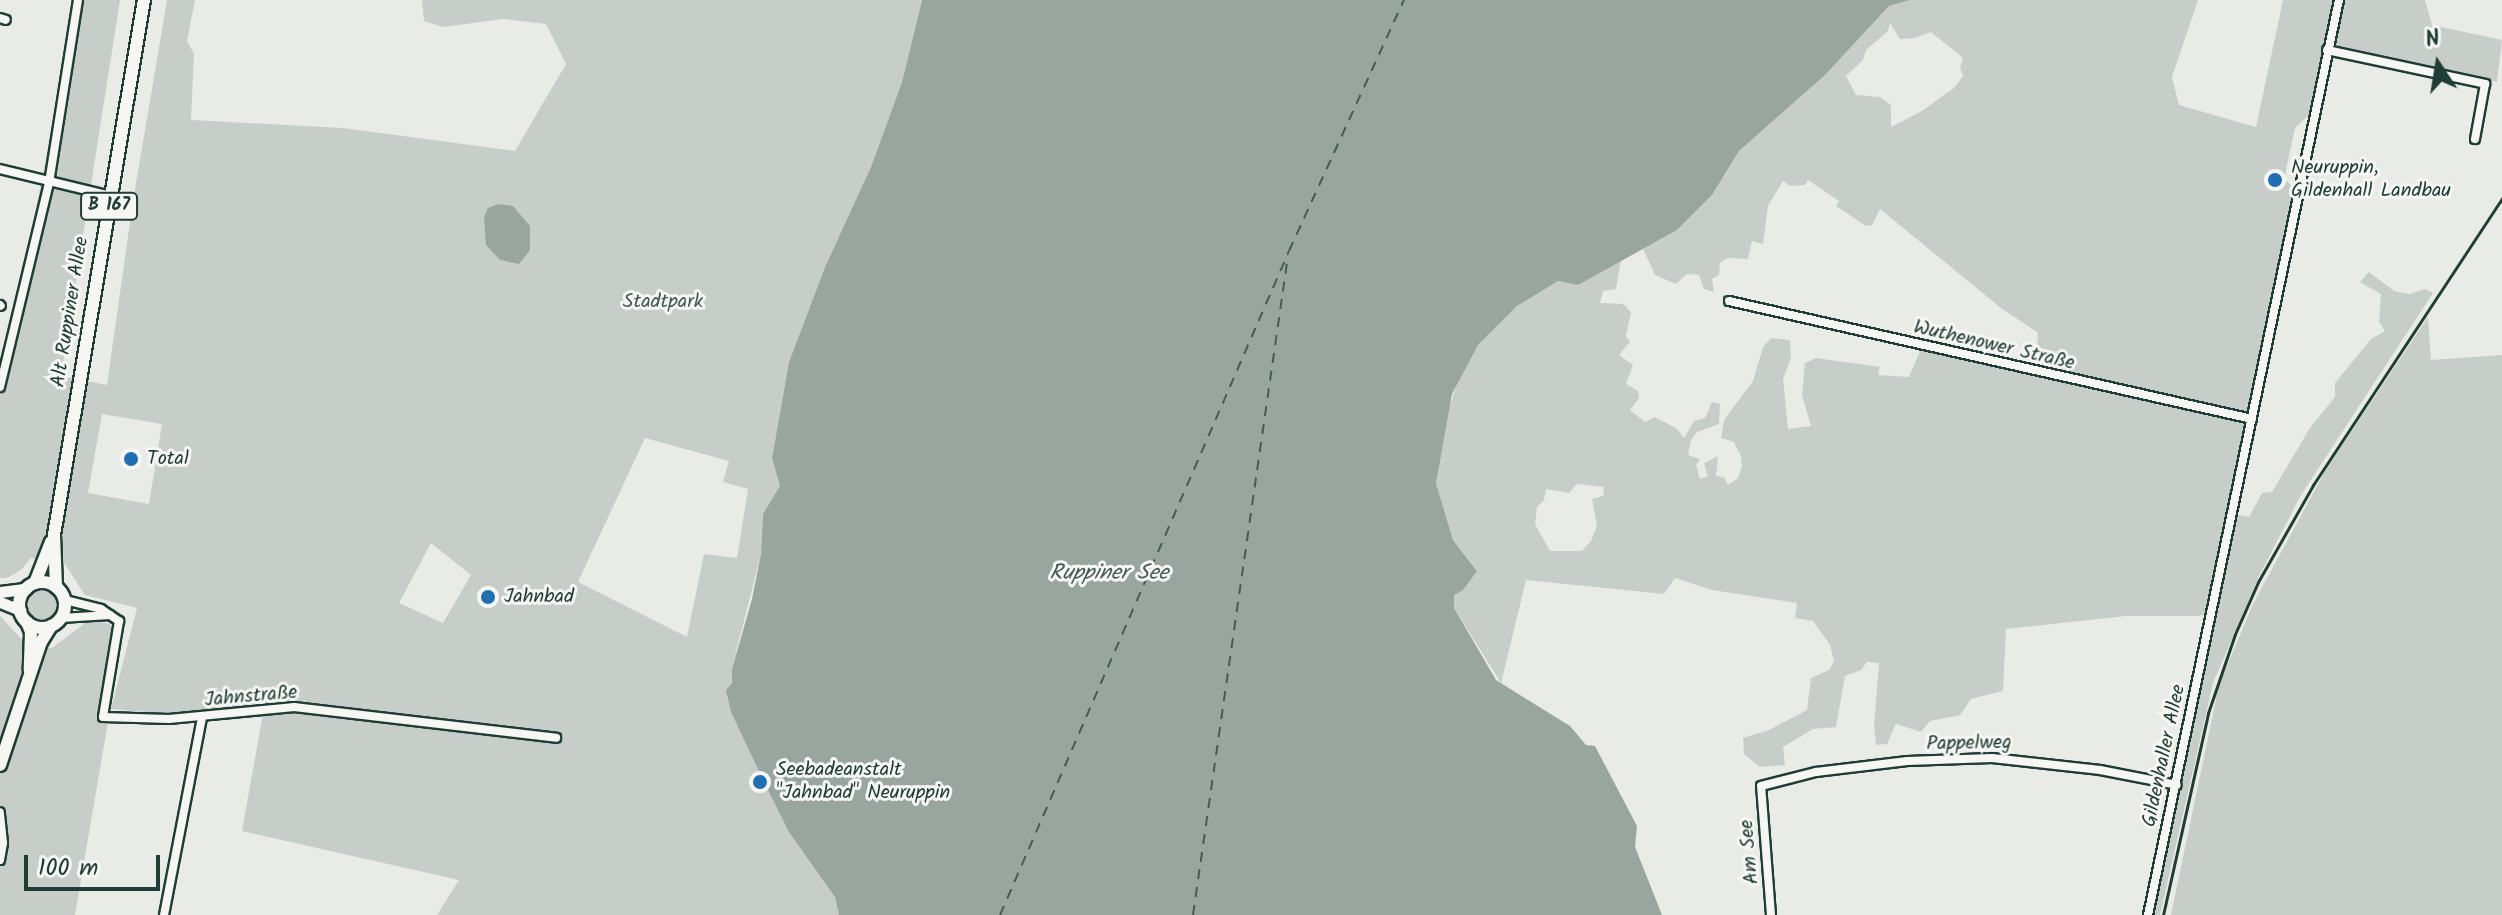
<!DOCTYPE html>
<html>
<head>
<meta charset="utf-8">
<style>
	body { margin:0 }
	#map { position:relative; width:2502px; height:915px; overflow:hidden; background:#e9ebe7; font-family:Kalam,sans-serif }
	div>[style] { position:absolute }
	.green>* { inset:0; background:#c7cec9 }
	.round { border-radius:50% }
	.water>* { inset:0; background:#99a6a0 }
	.ferry>* { height:2px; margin-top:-1px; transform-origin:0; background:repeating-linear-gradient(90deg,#445c54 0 10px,transparent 0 18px) }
	.roads { filter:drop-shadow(2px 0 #1f3d34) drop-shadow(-2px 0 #1f3d34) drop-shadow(0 2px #1f3d34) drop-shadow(0 -2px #1f3d34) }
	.minor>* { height:8px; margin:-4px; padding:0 4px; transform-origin:4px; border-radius:4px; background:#f6f6f2 }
	.secondary>* { height:11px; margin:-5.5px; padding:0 5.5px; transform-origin:5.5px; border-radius:5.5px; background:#f6f6f2 }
	.primary>* { height:12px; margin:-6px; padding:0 6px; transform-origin:6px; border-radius:6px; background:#f6f6f2 }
	.primary>.ring { margin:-6px; padding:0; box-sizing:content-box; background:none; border:12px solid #f6f6f2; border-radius:50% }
	.rail>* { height:3px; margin:-1.5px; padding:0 1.5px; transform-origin:1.5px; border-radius:1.5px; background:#1f3d34 }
	.dots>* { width:22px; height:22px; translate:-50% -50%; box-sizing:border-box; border:4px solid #f6f6f2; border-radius:50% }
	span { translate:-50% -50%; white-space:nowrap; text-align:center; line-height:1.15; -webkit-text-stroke:6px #f6f6f2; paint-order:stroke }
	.shield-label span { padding:2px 6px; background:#f6f6f2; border:2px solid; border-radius:6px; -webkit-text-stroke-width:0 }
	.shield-label { font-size:18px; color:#1f3d34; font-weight:700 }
	.poi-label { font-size:20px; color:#1f3d34 }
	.left { translate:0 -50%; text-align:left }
	.park-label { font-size:20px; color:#415a52 }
	.street-label { font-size:20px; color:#1f3d34 }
	.water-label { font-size:22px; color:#445c54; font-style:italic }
	.north { position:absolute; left:2398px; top:24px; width:80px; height:80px; -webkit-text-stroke:6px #f6f6f2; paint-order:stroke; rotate:348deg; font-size:22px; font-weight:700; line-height:32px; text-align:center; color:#1f3d34 }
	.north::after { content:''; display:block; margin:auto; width:28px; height:36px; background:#1f3d34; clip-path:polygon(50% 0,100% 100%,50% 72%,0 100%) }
	.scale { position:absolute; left:24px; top:855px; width:136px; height:36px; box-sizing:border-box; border:4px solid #1f3d34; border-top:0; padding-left:10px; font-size:24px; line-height:28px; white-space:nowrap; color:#1f3d34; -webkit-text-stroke:6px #f6f6f2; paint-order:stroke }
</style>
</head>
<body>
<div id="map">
	<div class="green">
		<div style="clip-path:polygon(evenodd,77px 0,120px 0,61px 376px,107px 385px,133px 201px,167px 0,195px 0,187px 41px,194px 54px,191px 120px,343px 128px,515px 151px,566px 64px,546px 24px,503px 19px,443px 27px,424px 21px,422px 0,922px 0,902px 82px,871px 167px,825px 267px,789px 362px,772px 458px,781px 486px,763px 514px,761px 554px,732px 668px,815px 865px,835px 897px,839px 915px,437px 915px,459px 880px,242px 831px,265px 702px,202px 717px,111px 709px,137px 608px,85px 595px,65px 564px,31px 558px,21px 570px,7px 578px,0 578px,0 393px,77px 0,102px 414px,162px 424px,149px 504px,88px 493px,102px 414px,77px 0,645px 438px,729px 461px,723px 482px,748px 489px,737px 558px,704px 554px,687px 637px,578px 582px,645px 438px,77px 0,431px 543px,471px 575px,443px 623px,399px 603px,431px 543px)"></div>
		<div style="clip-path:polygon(evenodd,1910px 0,2198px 0,2172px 77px,2179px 105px,2256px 127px,2283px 0,2339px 0,2312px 112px,2295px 128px,2284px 179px,2296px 189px,2230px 514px,2249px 517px,2262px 493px,2272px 492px,2310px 428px,2335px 397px,2335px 383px,2371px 339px,2385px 331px,2379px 322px,2381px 294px,2360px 282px,2369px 272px,2394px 291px,2409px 294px,2425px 289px,2433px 293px,2301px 495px,2259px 576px,2213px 683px,2160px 915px,2150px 915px,2219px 604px,2211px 603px,2203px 615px,2197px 616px,2126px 616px,2006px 629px,2003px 691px,1971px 699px,1960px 715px,1930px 721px,1921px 732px,1896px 724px,1887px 744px,1876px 745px,1874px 726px,1879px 663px,1867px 662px,1861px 670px,1845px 676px,1836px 727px,1813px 729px,1783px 747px,1785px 765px,1760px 767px,1744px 754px,1743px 738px,1769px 730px,1807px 710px,1811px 678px,1829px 670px,1834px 661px,1830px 645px,1813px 621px,1795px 618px,1797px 603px,1712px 590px,1675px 578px,1664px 594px,1526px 580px,1501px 683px,1454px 608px,1453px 594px,1477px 570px,1453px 540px,1436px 483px,1442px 431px,1460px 374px,1478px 345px,1517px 306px,1547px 286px,1559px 281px,1578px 285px,1621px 259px,1616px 289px,1603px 291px,1600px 303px,1623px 304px,1631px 312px,1626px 336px,1630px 342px,1619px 355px,1633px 365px,1626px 384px,1638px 391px,1639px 398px,1630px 410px,1645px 422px,1655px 417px,1676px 428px,1684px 438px,1694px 421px,1705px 418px,1712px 402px,1720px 404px,1719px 424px,1697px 432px,1691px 440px,1688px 455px,1700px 459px,1696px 465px,1700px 479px,1708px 476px,1704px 463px,1718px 456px,1716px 476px,1724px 477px,1728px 485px,1738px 478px,1742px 467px,1741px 456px,1734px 442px,1721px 438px,1724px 420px,1753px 381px,1763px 347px,1771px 338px,1790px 340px,1791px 358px,1783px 379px,1788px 429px,1811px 426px,1802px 395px,1805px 363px,1816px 358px,1880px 367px,1878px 375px,1909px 377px,1921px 349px,2099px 387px,2049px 370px,2051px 355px,2037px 351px,2038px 333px,2001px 308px,1880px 209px,1872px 225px,1866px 226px,1836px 206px,1839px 201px,1808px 180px,1805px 185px,1790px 186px,1783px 181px,1768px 206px,1763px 244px,1752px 241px,1748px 259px,1728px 258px,1720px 263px,1719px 275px,1712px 279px,1714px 292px,1704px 289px,1699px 275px,1687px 274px,1676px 284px,1655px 275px,1643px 249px,1677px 230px,1712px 195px,1739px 151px,1825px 75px,1889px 6px,1910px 0,1890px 23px,1900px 39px,1915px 38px,1931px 32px,1963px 58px,1960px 67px,1963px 76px,1954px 88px,1922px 111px,1891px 127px,1891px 105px,1880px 97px,1856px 95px,1846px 76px,1863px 60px,1866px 50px,1888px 31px,1890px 23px,1910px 0,1577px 484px,1604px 487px,1603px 496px,1592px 499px,1597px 526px,1591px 541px,1582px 551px,1550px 551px,1535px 524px,1537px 507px,1544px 500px,1546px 489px,1569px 493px,1577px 484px)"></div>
		<div style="clip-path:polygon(2340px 0,2425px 0,2432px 25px,2502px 40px,2497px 82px,2374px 55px,2372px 58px,2328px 50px)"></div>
		<div style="clip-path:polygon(2428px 317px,2431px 360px,2502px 355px,2502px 915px,2171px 915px,2219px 685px,2253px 604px,2324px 473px)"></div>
		<div class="round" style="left:25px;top:587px;width:34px;height:34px"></div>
		<div style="clip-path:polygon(0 616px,27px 645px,52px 648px,89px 620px,110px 624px,114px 632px,102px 710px,109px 716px,75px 915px,0 915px)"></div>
	</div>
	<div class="water">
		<div style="clip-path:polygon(922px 0,1910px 0,1889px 6px,1825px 75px,1739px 151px,1712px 195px,1677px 230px,1578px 285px,1558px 281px,1517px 306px,1478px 345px,1452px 394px,1436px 483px,1453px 540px,1477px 571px,1463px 590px,1454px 595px,1454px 608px,1496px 680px,1570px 726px,1586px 745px,1595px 746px,1637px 826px,1635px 847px,1662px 915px,839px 915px,835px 897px,789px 832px,767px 788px,731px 712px,726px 690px,732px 683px,732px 669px,752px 599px,761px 554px,763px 514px,780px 486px,772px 458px,789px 362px,825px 267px,871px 167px,902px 82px)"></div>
		<div style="clip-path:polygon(498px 204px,513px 206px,530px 226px,530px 250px,519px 264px,500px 260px,486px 245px,484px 217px,488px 208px)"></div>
	</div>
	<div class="ferry">
		<div style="left:1000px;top:915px;width:724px;rotate:-66.48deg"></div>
		<div style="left:1289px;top:251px;width:276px;rotate:-65.4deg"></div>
		<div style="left:1193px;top:915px;width:666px;rotate:-81.8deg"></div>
	</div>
	<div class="roads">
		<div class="minor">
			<div style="left:0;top:18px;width:6px;rotate:18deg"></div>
			<div style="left:2327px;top:50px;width:162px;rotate:12.1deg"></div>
			<div style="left:2485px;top:84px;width:56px;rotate:100.3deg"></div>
			<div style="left:0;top:169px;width:114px;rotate:13.7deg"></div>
			<div style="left:1729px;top:301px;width:536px;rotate:12.71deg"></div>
			<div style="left:0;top:305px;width:1px;rotate:45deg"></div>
			<div style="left:0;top:387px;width:210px;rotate:-76.5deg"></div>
			<div style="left:49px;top:183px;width:185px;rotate:-81deg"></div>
			<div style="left:65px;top:600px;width:37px;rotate:14deg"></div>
			<div style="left:101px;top:609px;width:22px;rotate:34deg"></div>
			<div style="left:119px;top:621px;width:97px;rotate:99.5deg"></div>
			<div style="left:103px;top:717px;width:66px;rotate:1.7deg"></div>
			<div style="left:169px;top:719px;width:126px;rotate:-5.5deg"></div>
			<div style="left:294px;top:707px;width:264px;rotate:6.7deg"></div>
			<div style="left:61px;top:618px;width:49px;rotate:-3.5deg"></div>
			<div style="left:0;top:860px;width:17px;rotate:-80deg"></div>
			<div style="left:3px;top:843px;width:31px;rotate:-96deg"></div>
			<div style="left:164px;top:915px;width:202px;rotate:-79.1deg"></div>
			<div style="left:1771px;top:915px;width:129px;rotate:-94.4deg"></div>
			<div style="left:1761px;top:786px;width:57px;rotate:-14.3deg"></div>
			<div style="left:1816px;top:772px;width:92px;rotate:-6.9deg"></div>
			<div style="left:1907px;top:761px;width:85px;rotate:-2deg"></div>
			<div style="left:1992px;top:758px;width:109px;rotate:6.3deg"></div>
			<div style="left:2100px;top:770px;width:78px;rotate:11deg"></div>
			<div style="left:2148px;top:915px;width:935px;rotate:-78.21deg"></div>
		</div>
		<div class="secondary">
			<div style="left:0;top:592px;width:26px;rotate:-7deg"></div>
			<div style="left:0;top:602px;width:22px;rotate:22deg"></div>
		</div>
		<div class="primary">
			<div class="ring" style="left:19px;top:582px;width:34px;height:34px"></div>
			<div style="left:35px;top:583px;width:44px;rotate:-68.7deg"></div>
			<div style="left:56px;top:587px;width:52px;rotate:-92.2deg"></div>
			<div style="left:54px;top:535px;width:543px;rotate:-80.45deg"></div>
			<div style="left:27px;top:622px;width:11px;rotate:68deg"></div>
			<div style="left:31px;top:632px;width:38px;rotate:92deg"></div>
			<div style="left:0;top:765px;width:130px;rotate:-71.6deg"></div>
			<div style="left:41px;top:642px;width:19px;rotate:-58deg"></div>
		</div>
	</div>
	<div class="rail">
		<div style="left:2163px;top:915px;width:207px;rotate:-77.4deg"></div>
		<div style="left:2208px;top:713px;width:83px;rotate:-71.1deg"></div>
		<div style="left:2235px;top:634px;width:57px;rotate:-66.1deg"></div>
		<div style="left:2258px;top:582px;width:112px;rotate:-60.4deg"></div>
		<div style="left:2313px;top:485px;width:344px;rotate:-56.6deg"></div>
	</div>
	<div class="dots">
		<div style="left:2275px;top:180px;background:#1f6fb2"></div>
		<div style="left:131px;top:459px;background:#1f6fb2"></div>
		<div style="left:488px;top:597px;background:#1f6fb2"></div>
		<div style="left:760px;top:782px;background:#1f6fb2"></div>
	</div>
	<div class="shield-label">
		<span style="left:109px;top:206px">B 167</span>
	</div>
	<div class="poi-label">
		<span class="left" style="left:2291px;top:180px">Neuruppin,<br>Gildenhall Landbau</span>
		<span class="left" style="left:147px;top:459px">Total</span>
		<span class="left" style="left:504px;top:597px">Jahnbad</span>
		<span class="left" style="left:776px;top:782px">Seebadeanstalt<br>"Jahnbad" Neuruppin</span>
	</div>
	<div class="park-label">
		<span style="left:663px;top:302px">Stadtpark</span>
	</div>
	<div class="street-label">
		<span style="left:71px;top:312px;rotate:-81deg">Alt Ruppiner Allee</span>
		<span style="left:1994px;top:346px;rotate:13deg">Wuthenower Straße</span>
		<span style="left:251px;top:697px;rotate:-5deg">Jahnstraße</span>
		<span style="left:1969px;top:744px;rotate:-1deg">Pappelweg</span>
		<span style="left:2165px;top:756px;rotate:-78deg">Gildenhaller Allee</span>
		<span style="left:1750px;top:852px;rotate:-95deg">Am See</span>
	</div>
	<div class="water-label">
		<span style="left:1109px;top:574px">Ruppiner See</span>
	</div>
	<div class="north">N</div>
	<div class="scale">100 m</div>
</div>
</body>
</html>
